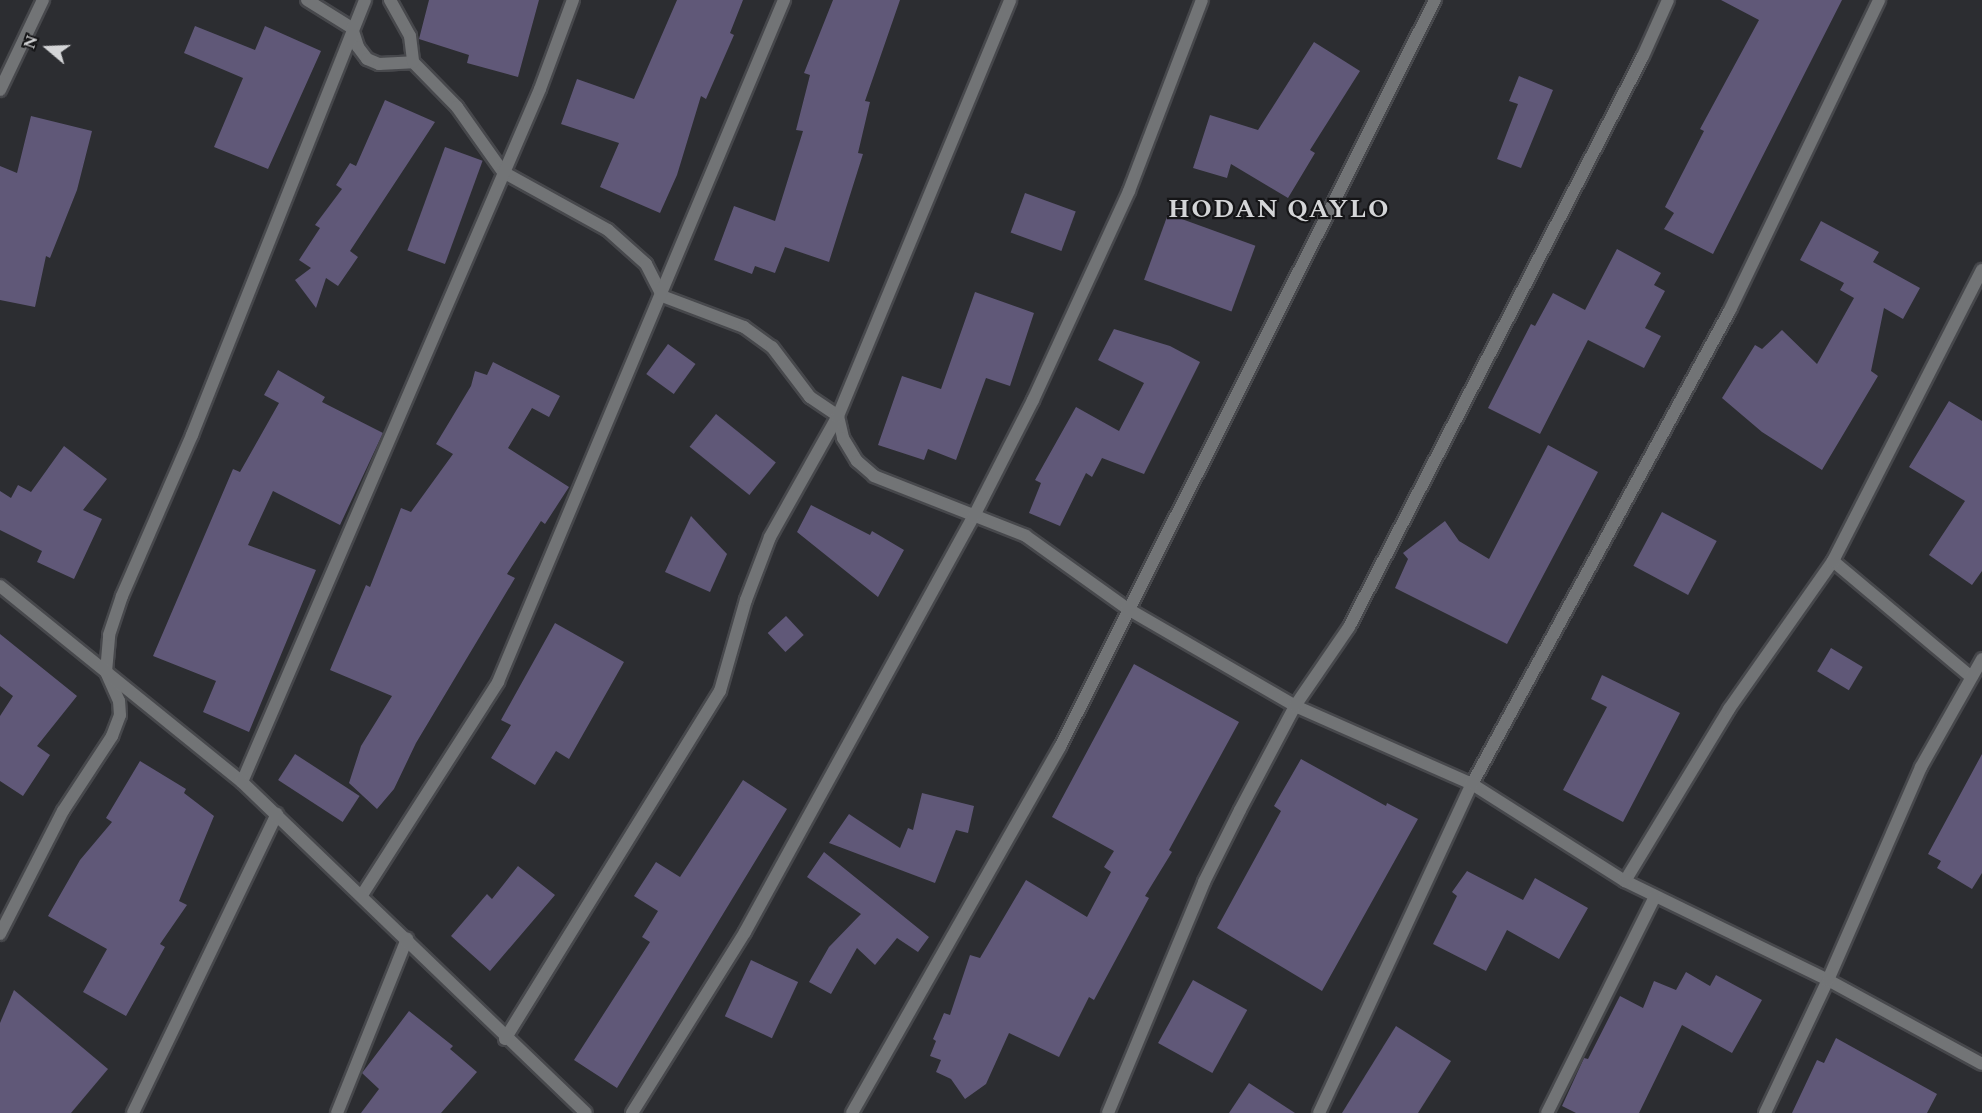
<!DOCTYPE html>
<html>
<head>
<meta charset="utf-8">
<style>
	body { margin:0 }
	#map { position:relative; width:1982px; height:1113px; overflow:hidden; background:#2c2d31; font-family:Spectral,serif }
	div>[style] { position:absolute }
	.building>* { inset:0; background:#605878; transform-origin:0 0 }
	.roads { filter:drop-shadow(2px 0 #47484c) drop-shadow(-2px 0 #47484c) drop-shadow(0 2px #47484c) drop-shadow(0 -2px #47484c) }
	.minor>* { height:12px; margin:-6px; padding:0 6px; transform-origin:6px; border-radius:6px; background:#727476 }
	.tertiary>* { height:12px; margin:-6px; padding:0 6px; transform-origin:6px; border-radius:6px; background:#727476 }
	span { translate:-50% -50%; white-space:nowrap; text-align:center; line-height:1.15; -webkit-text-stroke:4.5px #151517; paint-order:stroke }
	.district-label { font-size:26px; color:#d4d5d7; font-weight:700; letter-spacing:1.5px }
	.north { position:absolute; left:18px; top:18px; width:60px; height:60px; -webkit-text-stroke:4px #151517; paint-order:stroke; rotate:289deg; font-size:16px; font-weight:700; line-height:24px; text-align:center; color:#d4d5d7 }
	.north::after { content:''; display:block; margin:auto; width:21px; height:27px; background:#d4d5d7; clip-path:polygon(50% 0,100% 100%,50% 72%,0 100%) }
</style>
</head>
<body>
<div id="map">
	<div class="building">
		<div style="clip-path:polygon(429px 0,539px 0,518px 77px,467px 63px,469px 55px,419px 39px)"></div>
		<div style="clip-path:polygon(677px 0,743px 0,730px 33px,734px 35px,706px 99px,701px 96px,677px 175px,660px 213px,600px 187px,619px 143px,561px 124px,577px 79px,634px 99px)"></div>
		<div style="clip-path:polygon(833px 0,900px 0,865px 101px,870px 102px,858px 153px,863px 154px,829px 262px,785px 247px,775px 273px,755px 266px,752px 274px,714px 260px,734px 206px,775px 221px,803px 131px,796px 130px,810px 75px,804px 73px)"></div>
		<div style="clip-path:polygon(1721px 0,1842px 0,1713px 254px,1664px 229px,1674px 213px,1665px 207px,1704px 131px,1700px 129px,1759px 20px)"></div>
		<div style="clip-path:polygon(195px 26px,255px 50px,265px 26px,321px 51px,268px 169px,214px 147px,243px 78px,184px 53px)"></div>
		<div style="clip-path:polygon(1314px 42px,1360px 71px,1310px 150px,1315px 153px,1288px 198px,1231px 164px,1227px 178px,1193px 168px,1210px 115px,1258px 130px)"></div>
		<div style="clip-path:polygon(1519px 76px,1553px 90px,1521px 168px,1497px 159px,1518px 104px,1509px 101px)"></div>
		<div style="clip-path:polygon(385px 100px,435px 122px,350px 251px,358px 257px,338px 286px,326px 278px,316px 308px,295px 280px,311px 268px,299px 260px,320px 228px,315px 225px,342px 189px,336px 185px,350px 163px,356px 166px)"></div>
		<div style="clip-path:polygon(31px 116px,92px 131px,77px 190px,50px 258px,46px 256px,35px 307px,0 300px,0 166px,17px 173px)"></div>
		<div style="left:445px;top:147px;width:40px;height:110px;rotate:20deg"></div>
		<div style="left:1025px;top:193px;width:54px;height:42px;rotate:20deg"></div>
		<div style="left:1168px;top:214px;width:93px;height:70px;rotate:20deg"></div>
		<div style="clip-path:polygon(1821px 221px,1879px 252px,1873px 262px,1920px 288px,1903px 319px,1884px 308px,1871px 371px,1878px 376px,1822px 470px,1762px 432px,1722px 398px,1755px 345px,1762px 349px,1782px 330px,1817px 364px,1854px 298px,1840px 290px,1844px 283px,1800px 260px)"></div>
		<div style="clip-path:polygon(1617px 249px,1661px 273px,1654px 285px,1665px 291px,1645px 328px,1661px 336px,1644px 368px,1588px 340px,1540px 434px,1488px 408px,1531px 324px,1535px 326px,1553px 293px,1585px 310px)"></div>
		<div style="clip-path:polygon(975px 292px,1034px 313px,1010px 386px,986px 378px,956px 460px,928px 449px,924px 460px,878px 445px,902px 376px,941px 389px)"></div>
		<div style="clip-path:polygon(1114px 329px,1170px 346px,1200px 362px,1144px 474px,1102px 458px,1092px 477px,1086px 473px,1060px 526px,1029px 513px,1041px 483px,1035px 480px,1076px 407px,1119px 431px,1144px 383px,1098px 360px)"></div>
		<div style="left:668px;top:344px;width:34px;height:37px;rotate:36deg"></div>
		<div style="clip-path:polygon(493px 362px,560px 396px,549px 417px,532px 408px,508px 448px,569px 487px,545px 524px,541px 521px,507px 574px,515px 578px,416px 743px,394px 789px,377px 809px,349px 783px,361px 746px,392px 696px,330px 670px,366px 585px,370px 587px,401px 508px,411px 512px,453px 454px,436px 444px,471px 386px,475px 371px,487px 375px)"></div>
		<div style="clip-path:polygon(278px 370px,325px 397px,322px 402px,383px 433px,340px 525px,273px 491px,248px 545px,316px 570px,249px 732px,203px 712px,216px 681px,153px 656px,233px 469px,240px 472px,279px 403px,264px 395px)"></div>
		<div style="clip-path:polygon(1949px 401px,1982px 421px,1982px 571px,1972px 585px,1929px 555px,1965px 501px,1909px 467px)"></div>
		<div style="left:716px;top:414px;width:77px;height:42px;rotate:39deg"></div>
		<div style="clip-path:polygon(1548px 445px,1598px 472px,1507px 644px,1395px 588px,1408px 559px,1403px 553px,1445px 521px,1459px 541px,1489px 559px)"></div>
		<div style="clip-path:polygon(64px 446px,107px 479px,83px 510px,102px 519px,74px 579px,37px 562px,42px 551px,0 530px,0 491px,11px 498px,18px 485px,31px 492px)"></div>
		<div style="clip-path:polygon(811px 505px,870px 535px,872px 531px,904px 550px,878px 597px,797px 532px)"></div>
		<div style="left:1662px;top:512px;width:62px;height:61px;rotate:28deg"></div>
		<div style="clip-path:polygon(691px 516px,727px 554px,710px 592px,665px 572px)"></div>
		<div style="left:786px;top:616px;width:26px;height:25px;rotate:47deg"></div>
		<div style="clip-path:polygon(555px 623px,624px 662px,569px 759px,556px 751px,535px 785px,491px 758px,511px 725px,501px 720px)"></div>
		<div style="clip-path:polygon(0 634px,77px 696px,37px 746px,50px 755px,23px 796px,0 781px,0 716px,13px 696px,0 686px)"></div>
		<div style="left:1831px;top:648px;width:37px;height:27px;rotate:31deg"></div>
		<div style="clip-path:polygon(1134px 664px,1239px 722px,1169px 850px,1172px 852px,1145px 896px,1149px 898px,1094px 1000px,1089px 997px,1059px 1057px,1009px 1033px,986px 1084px,965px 1099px,951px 1079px,936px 1072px,941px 1060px,930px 1056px,936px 1041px,933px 1039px,944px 1013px,950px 1015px,970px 955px,980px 958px,1026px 880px,1087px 917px,1111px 872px,1104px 867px,1114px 851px,1052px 817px)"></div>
		<div style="clip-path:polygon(1602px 675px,1680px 713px,1623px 822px,1563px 790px,1607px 707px,1591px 699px)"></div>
		<div style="left:295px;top:754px;width:77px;height:31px;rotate:33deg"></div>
		<div style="clip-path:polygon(1982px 754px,1982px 873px,1972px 889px,1937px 868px,1941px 861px,1928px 854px)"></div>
		<div style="clip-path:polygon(1301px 759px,1386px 806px,1387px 803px,1418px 819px,1322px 991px,1217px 928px,1281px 811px,1274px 806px)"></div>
		<div style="clip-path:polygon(140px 761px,186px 789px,184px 793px,214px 816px,179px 901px,187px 905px,160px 944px,165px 947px,126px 1016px,83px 992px,107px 949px,48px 916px,80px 860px,112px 822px,106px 818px)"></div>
		<div style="clip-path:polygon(743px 780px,787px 809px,617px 1088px,574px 1060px,650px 942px,642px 937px,658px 911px,634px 896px,656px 862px,680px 877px)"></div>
		<div style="clip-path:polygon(922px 793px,974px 806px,968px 833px,956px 830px,935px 883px,829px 843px,849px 814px,900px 848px,908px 828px,913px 830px)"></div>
		<div style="clip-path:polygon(824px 852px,929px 937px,918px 952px,897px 938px,875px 965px,857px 948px,831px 994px,809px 982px,829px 947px,861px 914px,807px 877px)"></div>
		<div style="clip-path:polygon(518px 866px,555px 895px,490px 971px,451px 936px,487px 894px,492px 899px)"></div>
		<div style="clip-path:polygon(1467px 871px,1523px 900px,1535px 878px,1588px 908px,1559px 959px,1507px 930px,1486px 971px,1433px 944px,1457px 896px,1452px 892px)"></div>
		<div style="left:751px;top:960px;width:52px;height:62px;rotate:25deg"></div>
		<div style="clip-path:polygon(1686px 972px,1710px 986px,1716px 975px,1762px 1000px,1732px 1053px,1682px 1025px,1639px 1113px,1576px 1113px,1562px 1106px,1584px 1058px,1588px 1059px,1620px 996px,1643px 1008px,1654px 981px,1676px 990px)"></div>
		<div style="left:1193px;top:980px;width:62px;height:72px;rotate:29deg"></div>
		<div style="clip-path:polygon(14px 990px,108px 1069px,71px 1113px,0 1113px,0 1023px)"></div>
		<div style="clip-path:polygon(409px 1011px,453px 1046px,450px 1049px,477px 1072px,441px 1113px,361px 1113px,379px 1089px,362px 1073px)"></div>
		<div style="clip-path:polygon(1396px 1026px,1451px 1061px,1418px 1113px,1342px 1113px)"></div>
		<div style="clip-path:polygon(1836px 1038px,1937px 1094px,1927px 1113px,1792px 1113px,1817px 1060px,1824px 1063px)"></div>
		<div style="clip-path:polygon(1249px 1083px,1295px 1113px,1229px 1113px)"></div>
	</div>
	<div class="roads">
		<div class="minor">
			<div style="left:307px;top:0;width:53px;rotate:31.9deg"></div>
			<div style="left:352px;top:28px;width:20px;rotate:72deg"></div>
			<div style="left:358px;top:47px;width:15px;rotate:53deg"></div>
			<div style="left:367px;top:59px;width:13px;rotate:23deg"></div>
			<div style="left:379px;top:64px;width:34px;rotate:-3deg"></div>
			<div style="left:413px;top:62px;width:63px;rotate:45.6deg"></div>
			<div style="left:457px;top:107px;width:80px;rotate:54.7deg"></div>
			<div style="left:503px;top:172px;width:120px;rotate:28.9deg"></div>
			<div style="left:608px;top:230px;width:51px;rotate:41.8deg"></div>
			<div style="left:646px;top:264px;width:36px;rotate:63deg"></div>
			<div style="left:662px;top:296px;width:88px;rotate:20.7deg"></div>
			<div style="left:744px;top:327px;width:34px;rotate:36deg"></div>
			<div style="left:772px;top:347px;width:63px;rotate:52.8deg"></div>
			<div style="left:810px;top:397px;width:34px;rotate:34deg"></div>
			<div style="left:838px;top:416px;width:23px;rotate:77deg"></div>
			<div style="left:843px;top:438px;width:27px;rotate:59deg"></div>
			<div style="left:857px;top:461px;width:23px;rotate:41deg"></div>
			<div style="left:874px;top:476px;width:163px;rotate:21.5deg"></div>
			<div style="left:1026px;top:536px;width:125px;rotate:35.6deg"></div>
			<div style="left:1128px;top:609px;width:193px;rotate:30.1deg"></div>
			<div style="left:1295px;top:706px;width:193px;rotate:23.8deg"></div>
			<div style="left:1472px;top:784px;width:181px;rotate:32.4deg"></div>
			<div style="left:1625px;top:881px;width:226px;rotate:26deg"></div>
			<div style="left:1828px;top:980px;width:175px;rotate:28.6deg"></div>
			<div style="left:390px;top:0;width:41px;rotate:60.9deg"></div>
			<div style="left:410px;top:36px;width:26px;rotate:83deg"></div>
			<div style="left:0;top:90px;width:100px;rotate:-64.5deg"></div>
			<div style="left:1833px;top:561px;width:180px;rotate:40deg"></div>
			<div style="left:242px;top:782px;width:754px;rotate:-66.73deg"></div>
			<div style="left:540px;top:89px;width:95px;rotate:-69.7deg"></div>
			<div style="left:1625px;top:881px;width:201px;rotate:-58.8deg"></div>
			<div style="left:1729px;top:709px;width:181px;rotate:-54.9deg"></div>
			<div style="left:1833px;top:561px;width:327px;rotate:-62.9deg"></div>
			<div style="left:362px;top:895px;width:253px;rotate:-57.4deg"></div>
			<div style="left:498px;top:682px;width:740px;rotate:-67.25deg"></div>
			<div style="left:0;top:934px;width:138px;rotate:-62.9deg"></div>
			<div style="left:63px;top:811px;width:90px;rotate:-56.8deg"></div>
			<div style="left:112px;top:736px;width:22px;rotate:-69deg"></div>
			<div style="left:120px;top:715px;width:14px;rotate:-94deg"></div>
			<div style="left:119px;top:701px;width:32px;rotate:-114deg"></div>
			<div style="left:106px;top:672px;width:37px;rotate:-85deg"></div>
			<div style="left:109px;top:635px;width:41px;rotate:-71.6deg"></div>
			<div style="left:122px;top:596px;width:176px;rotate:-66.5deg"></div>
			<div style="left:192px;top:435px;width:468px;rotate:-68.3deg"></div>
			<div style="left:505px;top:1039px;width:409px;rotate:-58.3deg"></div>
			<div style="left:720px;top:691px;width:95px;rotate:-74.1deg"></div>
			<div style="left:746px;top:600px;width:67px;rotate:-69.1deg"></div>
			<div style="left:770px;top:537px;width:139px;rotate:-60.7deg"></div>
			<div style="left:838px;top:416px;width:450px;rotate:-67.5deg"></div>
			<div style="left:133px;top:1113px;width:332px;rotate:-64.3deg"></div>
			<div style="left:337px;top:1113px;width:188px;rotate:-68.1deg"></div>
			<div style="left:632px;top:1113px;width:213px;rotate:-58deg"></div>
			<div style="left:745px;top:932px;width:475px;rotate:-61.2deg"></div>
			<div style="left:974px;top:516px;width:130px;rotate:-63deg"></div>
			<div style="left:1033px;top:400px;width:230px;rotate:-65.3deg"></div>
			<div style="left:1129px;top:191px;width:204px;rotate:-69.1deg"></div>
			<div style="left:852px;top:1113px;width:421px;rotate:-60.4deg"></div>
			<div style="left:1060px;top:747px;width:836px;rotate:-63.34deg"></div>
			<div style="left:1108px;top:1113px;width:250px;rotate:-67.4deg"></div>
			<div style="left:1204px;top:882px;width:80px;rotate:-63.4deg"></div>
			<div style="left:1240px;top:810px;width:118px;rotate:-62.1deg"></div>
			<div style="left:1295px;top:706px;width:96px;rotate:-55.6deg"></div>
			<div style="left:1349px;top:627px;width:642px;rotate:-62.76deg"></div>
			<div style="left:1643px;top:56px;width:61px;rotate:-65.9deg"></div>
			<div style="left:1319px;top:1113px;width:363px;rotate:-65.1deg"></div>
			<div style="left:1472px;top:784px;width:540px;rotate:-61.44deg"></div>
			<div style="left:1730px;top:310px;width:344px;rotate:-64.3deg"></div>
			<div style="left:1547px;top:1113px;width:242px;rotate:-63.5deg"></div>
			<div style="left:1765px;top:1113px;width:147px;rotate:-64.7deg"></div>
			<div style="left:1828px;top:980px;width:232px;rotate:-66.4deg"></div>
			<div style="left:1921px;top:767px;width:124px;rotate:-60.5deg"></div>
		</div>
		<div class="tertiary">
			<div style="left:0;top:586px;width:311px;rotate:39deg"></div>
			<div style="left:242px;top:782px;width:477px;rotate:43.9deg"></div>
		</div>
	</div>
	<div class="district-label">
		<span style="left:1279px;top:210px">HODAN QAYLO</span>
	</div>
	<div class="north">N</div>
</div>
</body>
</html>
